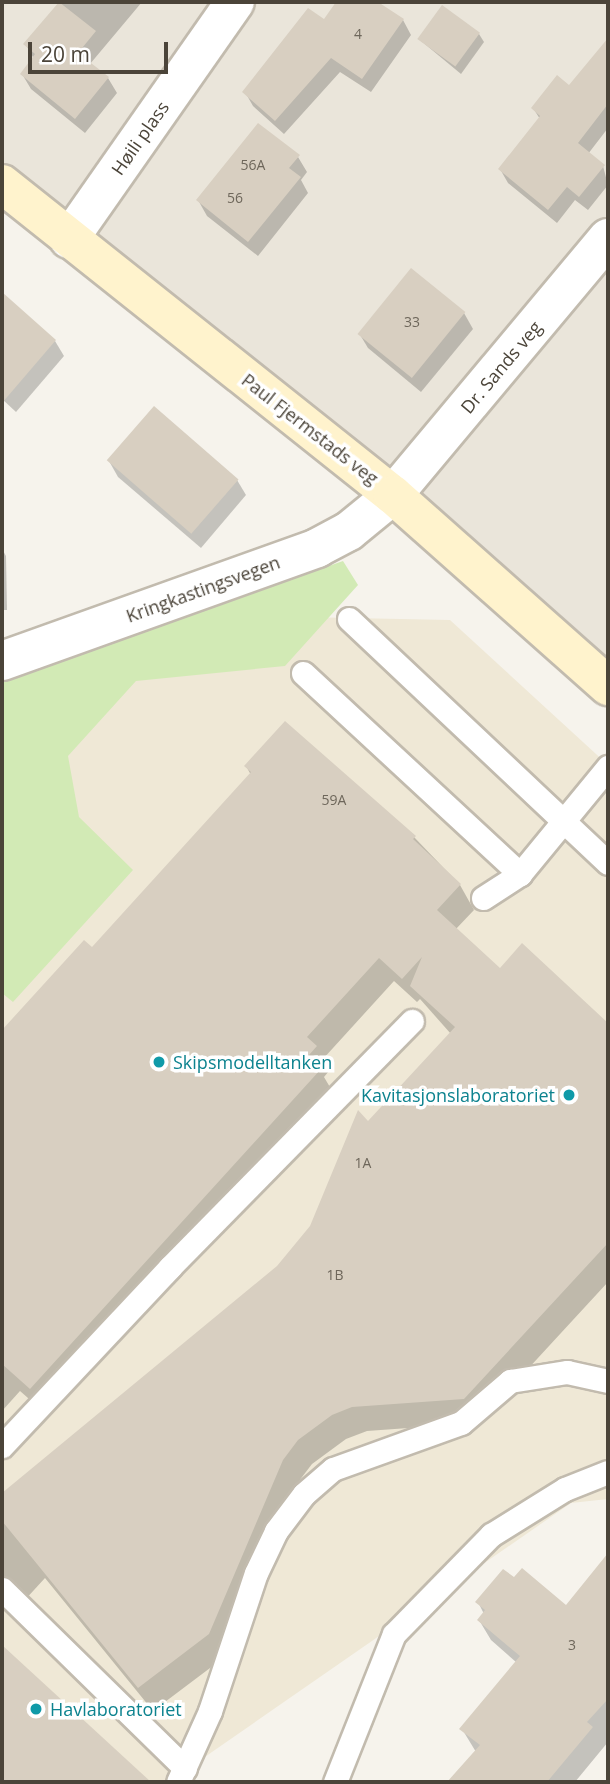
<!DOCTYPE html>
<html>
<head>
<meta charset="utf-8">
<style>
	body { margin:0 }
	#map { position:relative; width:610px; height:1784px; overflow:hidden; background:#f6f3ec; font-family:"Open Sans",sans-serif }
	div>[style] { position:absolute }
	.residential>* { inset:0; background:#eae5da }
	.education>* { inset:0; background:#efe8d6 }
	.green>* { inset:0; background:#d2eab5 }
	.shadow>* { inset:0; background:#0003 }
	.building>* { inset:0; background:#d8cfc1; transform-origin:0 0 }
	.roads { filter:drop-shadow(2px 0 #c2bbae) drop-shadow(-2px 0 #c2bbae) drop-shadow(0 2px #c2bbae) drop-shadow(0 -2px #c2bbae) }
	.lane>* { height:23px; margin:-11.5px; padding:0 11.5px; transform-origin:11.5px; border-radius:11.5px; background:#fff }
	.street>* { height:38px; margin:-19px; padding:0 19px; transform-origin:19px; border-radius:19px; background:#fff }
	.secondary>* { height:38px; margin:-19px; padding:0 19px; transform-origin:19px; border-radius:19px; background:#fff3cd }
	.dots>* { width:19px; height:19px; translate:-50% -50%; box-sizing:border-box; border:4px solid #fff; border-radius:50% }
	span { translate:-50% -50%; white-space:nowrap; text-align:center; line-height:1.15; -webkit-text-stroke:7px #fff; paint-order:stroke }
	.number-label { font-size:14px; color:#6e675b }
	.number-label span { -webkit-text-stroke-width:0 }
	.street-label { font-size:18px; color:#4b4439 }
	.culture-label { font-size:18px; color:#0d838f }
	.left { translate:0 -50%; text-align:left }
	.right { translate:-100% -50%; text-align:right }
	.frame { position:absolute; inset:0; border:4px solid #4b4439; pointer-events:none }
	.scale { position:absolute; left:28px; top:42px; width:140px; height:32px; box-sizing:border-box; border:4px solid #4b4439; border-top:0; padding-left:9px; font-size:21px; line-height:24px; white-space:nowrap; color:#4b4439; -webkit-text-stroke:5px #fff; paint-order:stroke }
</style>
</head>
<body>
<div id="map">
	<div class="residential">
		<div style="clip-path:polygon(2px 2px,608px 2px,608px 686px,2px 184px)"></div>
	</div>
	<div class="education">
		<div style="clip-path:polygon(302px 617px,450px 620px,608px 765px,608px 1499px,571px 1503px,199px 1761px,180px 1782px,2px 1782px,2px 715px)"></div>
	</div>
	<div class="green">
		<div style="clip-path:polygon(343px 561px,358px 585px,285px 666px,136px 681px,68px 756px,79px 817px,133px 870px,13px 1002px,2px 993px,2px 682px)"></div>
	</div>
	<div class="shadow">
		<div style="clip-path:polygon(60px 2px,142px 2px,90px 64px,108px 78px,117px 93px,85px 133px,31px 89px,22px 74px,34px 59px,26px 45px)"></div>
		<div style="clip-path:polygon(338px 2px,375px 2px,403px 20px,411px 35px,371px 92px,340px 72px,284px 134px,253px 106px,245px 92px,324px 21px)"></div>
		<div style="clip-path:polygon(479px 34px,484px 42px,461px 74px,420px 40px)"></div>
		<div style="clip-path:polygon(608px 41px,608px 128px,588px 154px,603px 166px,608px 185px,588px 210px,575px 200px,557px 223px,508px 183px,500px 169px,540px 119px,533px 108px,569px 88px)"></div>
		<div style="clip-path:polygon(298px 157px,307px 172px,301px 180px,308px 193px,258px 256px,207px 216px,198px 200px)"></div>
		<div style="clip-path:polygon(2px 295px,55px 341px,64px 356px,16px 412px,2px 399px)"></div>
		<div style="clip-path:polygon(464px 313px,473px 329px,421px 392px,368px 348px,359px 333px)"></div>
		<div style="clip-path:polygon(109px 461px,237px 480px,246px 495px,201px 548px,118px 477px)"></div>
		<div style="clip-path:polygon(2px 549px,6px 556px,7px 610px,2px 610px)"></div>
		<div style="clip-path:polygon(246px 766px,414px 837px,460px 885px,474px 910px,455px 930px,500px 970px,523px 946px,608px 1025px,608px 1282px,478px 1423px,367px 1431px,346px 1439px,312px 1464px,296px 1485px,222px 1659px,153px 1711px,45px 1578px,23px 1602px,5px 1604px,2px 1625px,2px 1495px,278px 1268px,312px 1227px,368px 1124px,451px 1034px,420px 999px,417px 1002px,394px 981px,323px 1059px,329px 1071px,324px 1077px,334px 1094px,44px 1412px,20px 1391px,2px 1411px,2px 1033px,84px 943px,92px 949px,251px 775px)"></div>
		<div style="clip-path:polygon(589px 1579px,608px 1595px,608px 1742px,575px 1782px,467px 1782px,460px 1770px,476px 1752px,462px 1729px,517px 1663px,491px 1640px,479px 1620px,484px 1614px,478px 1602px,566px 1607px)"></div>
		<div style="clip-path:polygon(2px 1648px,138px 1773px,143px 1782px,2px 1782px)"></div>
	</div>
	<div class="building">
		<div style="clip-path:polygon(59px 2px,96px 31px,78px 53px,109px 77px,75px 119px,20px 74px,35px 54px,23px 44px)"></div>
		<div style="clip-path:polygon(336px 2px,378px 2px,404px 19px,362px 79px,331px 58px,275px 121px,242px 92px,308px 8px,324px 19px)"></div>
		<div style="left:442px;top:5px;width:47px;height:42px;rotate:36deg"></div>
		<div style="clip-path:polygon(608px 38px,608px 104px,578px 143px,605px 165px,579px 197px,567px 187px,548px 210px,498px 169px,540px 116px,531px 108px,557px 75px,569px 85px)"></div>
		<div style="clip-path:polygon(258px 123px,300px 155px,289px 168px,301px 177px,248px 242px,196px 200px)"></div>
		<div style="left:411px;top:268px;width:70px;height:85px;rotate:39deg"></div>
		<div style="clip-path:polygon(2px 292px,56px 340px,2px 403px)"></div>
		<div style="left:154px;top:406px;width:112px;height:72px;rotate:41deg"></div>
		<div style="clip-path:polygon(285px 721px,416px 836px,413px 839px,461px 884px,437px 910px,500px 968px,522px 943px,608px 1023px,608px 1243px,464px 1399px,352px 1407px,332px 1415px,298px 1440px,283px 1460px,209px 1634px,138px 1688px,2px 1521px,2px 1493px,277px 1266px,310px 1226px,358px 1110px,368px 1121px,455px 1027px,410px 986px,422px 957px,402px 979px,379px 958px,307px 1037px,317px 1046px,309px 1055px,321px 1069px,30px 1389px,2px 1364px,2px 1030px,84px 940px,92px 947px,251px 772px,244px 766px)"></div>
		<div style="clip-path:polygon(608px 1553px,608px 1699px,587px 1722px,593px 1727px,547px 1782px,447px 1782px,480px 1745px,459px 1729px,520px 1656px,477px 1620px,485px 1610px,475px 1602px,503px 1569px,514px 1577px,522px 1568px,566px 1605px)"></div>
		<div style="clip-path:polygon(2px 1645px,151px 1782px,2px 1782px)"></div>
	</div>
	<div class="roads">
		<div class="lane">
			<div style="left:349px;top:619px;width:356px;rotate:43.3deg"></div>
			<div style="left:303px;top:673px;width:296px;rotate:42.8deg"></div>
			<div style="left:483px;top:898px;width:44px;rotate:-33deg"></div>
			<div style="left:520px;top:874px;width:139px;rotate:-50.6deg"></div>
			<div style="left:2px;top:1446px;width:245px;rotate:-46.8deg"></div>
			<div style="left:170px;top:1267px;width:345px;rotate:-45.5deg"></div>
			<div style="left:2px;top:1589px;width:256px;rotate:44.4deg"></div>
			<div style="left:178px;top:1782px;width:78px;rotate:-65.7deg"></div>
			<div style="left:210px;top:1711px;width:145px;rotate:-71.6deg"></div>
			<div style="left:256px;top:1573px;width:47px;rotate:-64.5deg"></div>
			<div style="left:276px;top:1531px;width:46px;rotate:-52.9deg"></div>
			<div style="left:304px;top:1494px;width:38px;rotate:-41deg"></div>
			<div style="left:333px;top:1469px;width:136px;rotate:-19.8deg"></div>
			<div style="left:461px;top:1423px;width:65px;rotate:-40.6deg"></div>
			<div style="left:510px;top:1381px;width:58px;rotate:-9deg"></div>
			<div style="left:567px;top:1372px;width:42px;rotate:12.4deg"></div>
			<div style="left:335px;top:1782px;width:159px;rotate:-68.3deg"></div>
			<div style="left:394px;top:1634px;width:139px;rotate:-45.6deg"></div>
			<div style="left:491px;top:1535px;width:87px;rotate:-31.9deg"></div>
			<div style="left:565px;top:1489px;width:46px;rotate:-21.6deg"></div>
		</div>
		<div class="street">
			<div style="left:69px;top:239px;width:289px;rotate:-55deg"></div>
			<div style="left:2px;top:661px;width:335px;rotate:-19.7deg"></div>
			<div style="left:317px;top:548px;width:36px;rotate:-28deg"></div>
			<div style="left:349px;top:531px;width:57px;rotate:-39.3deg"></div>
			<div style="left:393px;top:495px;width:335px;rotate:-50.1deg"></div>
		</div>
		<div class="secondary">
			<div style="left:2px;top:184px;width:500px;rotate:38.5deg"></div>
			<div style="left:393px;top:495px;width:288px;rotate:41.6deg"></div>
		</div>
	</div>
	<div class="dots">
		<div style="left:159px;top:1062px;background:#0f9aa8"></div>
		<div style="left:569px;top:1095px;background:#0f9aa8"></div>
		<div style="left:36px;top:1709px;background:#0f9aa8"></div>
	</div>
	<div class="number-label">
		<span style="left:358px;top:34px">4</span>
		<span style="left:253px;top:165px">56A</span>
		<span style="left:235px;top:198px">56</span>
		<span style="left:412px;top:322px">33</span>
		<span style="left:334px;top:800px">59A</span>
		<span style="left:363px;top:1163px">1A</span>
		<span style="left:335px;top:1275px">1B</span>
		<span style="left:572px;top:1645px">3</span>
	</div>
	<div class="street-label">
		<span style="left:140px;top:138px;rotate:-55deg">Høili plass</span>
		<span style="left:501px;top:367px;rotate:-50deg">Dr. Sands veg</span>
		<span style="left:310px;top:429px;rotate:38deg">Paul Fjermstads veg</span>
		<span style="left:203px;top:589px;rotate:-20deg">Kringkastingsvegen</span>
	</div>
	<div class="culture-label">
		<span class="left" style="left:173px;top:1062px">Skipsmodelltanken</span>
		<span class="right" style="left:555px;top:1095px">Kavitasjonslaboratoriet</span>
		<span class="left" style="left:50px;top:1709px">Havlaboratoriet</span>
	</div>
	<div class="frame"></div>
	<div class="scale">20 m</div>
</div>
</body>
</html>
